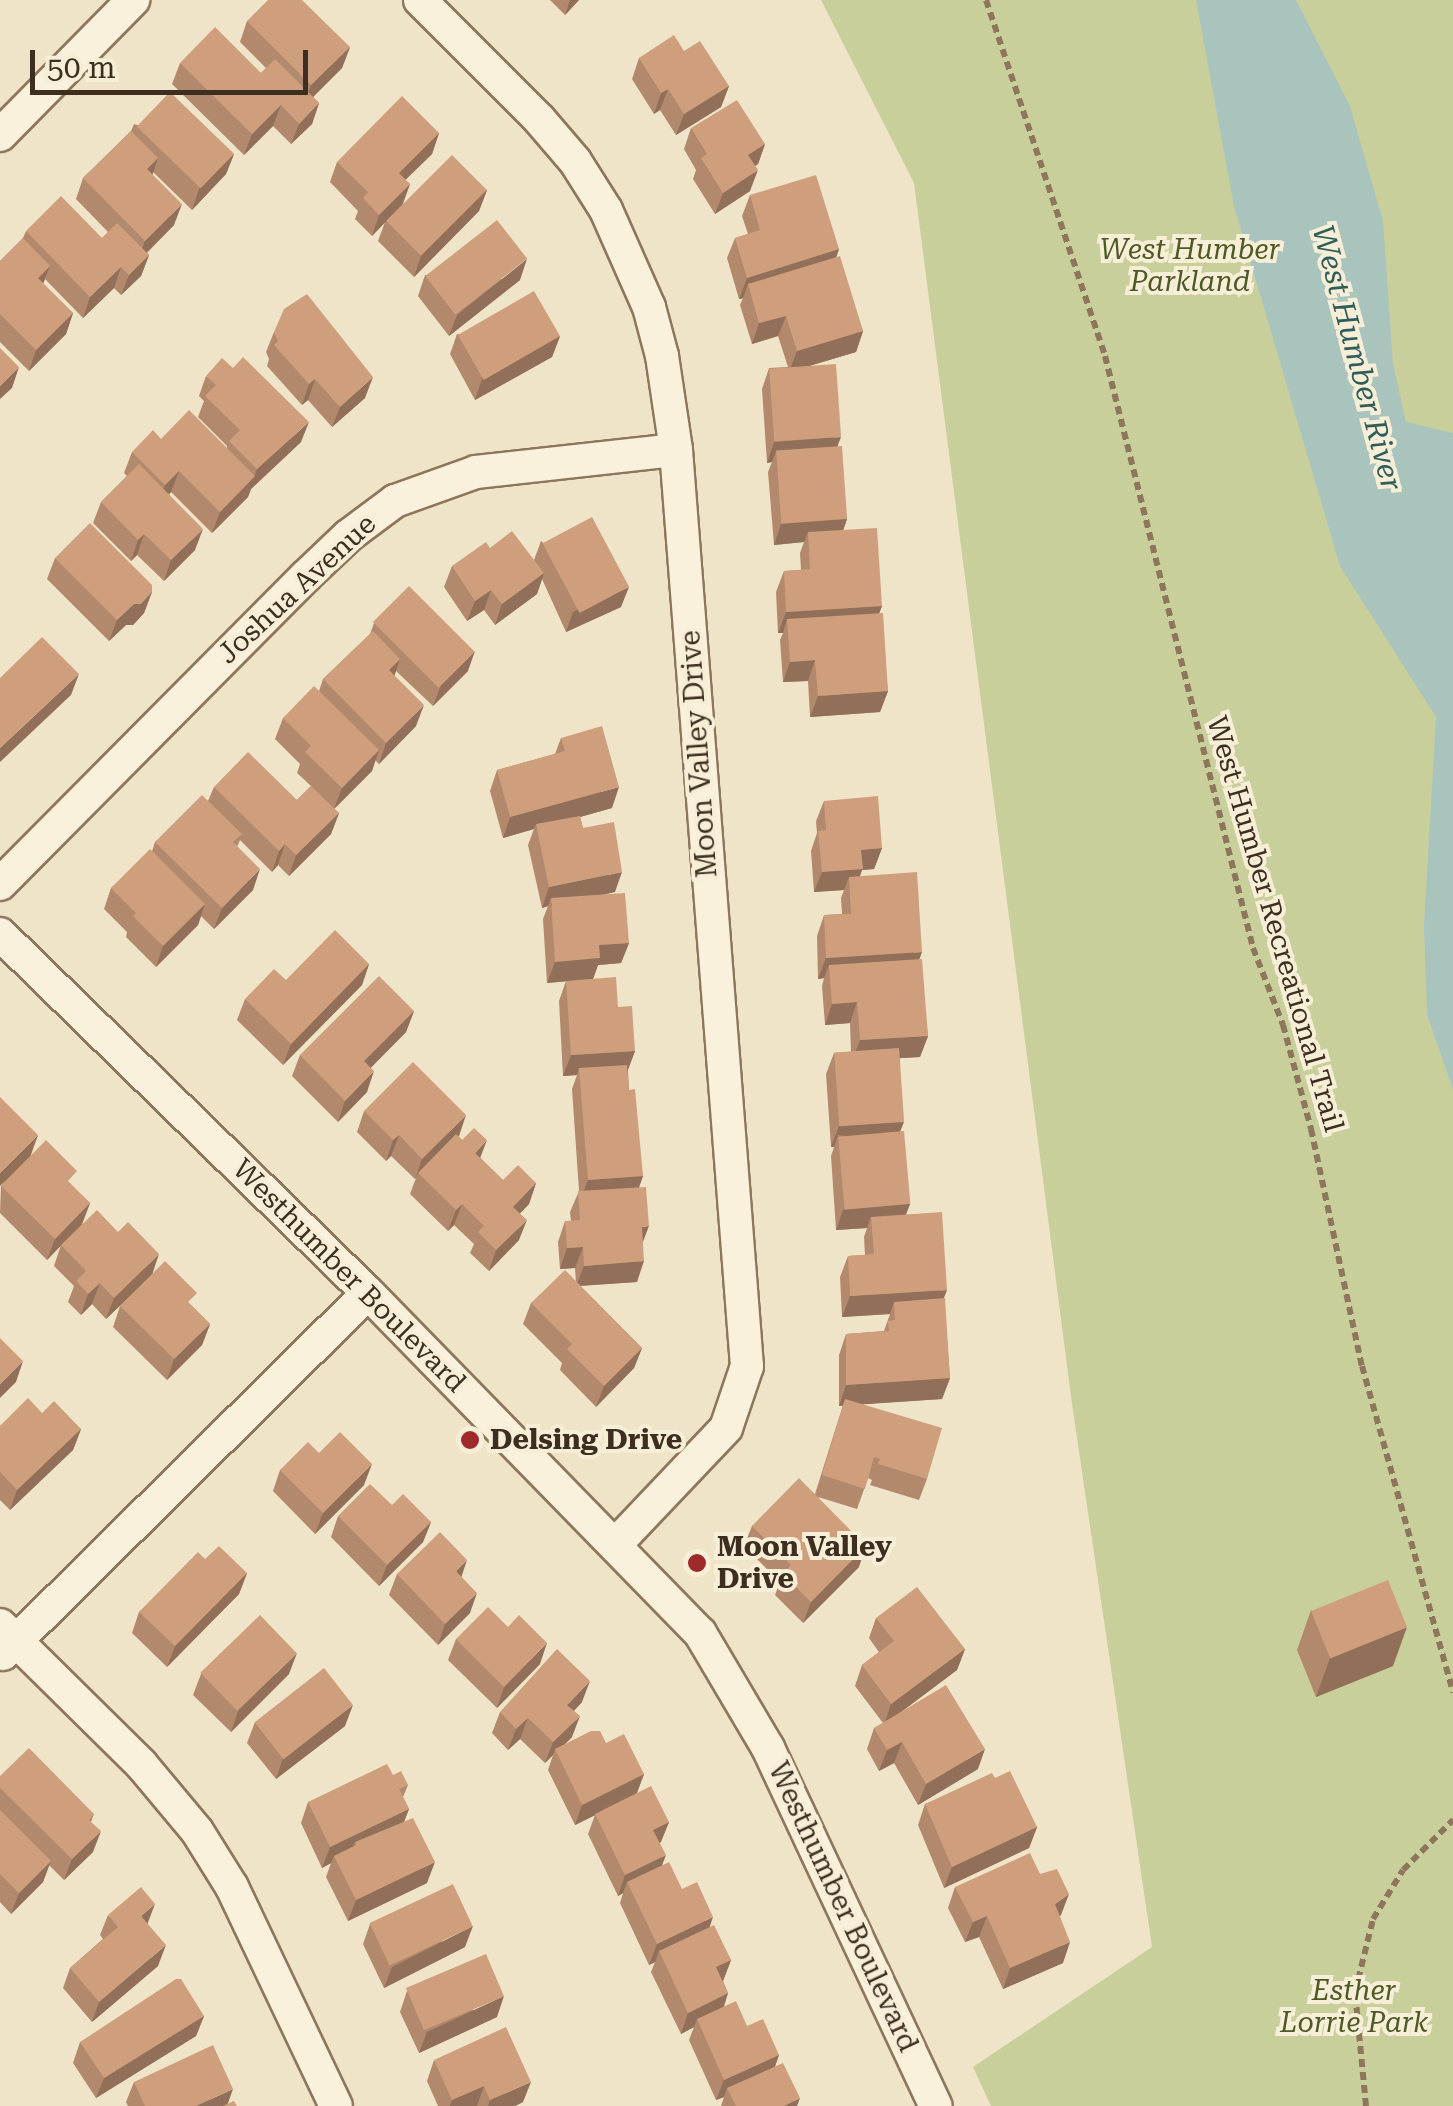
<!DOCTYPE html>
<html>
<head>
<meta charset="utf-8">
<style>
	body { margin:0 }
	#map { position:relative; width:1453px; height:2106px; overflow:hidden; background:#f0e4c8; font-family:"Roboto Serif",serif }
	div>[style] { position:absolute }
	.green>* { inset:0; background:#c9cf9b }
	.water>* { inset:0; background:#a9c4bc }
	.path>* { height:6px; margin-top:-3px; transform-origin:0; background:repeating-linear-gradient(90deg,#8d765c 0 8px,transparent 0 13px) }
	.roads { filter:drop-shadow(2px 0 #8d765c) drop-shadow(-2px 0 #8d765c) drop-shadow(0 2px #8d765c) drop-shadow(0 -2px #8d765c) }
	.minor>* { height:32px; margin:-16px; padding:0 16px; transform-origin:16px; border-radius:16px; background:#faf1dc }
	.wall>* { inset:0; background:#b2896c }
	.shaded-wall>* { inset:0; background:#916f58 }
	.building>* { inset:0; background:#cf9f7d; transform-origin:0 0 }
	.dots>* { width:28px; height:28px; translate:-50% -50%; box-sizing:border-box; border:5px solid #f7eed8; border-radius:50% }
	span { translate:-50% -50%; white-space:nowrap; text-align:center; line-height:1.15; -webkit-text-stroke:8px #f7eed8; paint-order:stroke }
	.park-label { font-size:28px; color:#4d5a26; font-style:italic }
	.street-label { font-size:28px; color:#3d2e20 }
	.poi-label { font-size:28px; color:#3d2e20; font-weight:700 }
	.left { translate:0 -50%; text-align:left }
	.water-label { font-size:30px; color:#2f5d5a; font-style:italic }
	.scale { position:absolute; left:30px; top:50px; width:278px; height:45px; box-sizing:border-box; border:5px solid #3d2e20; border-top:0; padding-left:12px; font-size:30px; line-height:35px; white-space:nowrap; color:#3d2e20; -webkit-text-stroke:8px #f7eed8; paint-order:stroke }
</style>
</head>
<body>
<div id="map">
	<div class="green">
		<div style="clip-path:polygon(821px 0,1453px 0,1453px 2106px,991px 2106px,973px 2067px,1152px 1947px,1072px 1404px,914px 183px)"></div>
	</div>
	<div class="water">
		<div style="clip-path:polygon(1196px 0,1296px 0,1350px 106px,1383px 221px,1393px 364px,1406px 422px,1453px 433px,1453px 1089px,1427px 1015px,1424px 926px,1436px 717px,1340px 566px,1234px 206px)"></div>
	</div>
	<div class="path">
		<div style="left:986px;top:0;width:375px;rotate:71.5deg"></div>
		<div style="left:1105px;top:356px;width:610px;rotate:75.96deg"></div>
		<div style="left:1253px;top:948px;width:83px;rotate:68.7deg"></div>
		<div style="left:1283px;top:1025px;width:108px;rotate:74.9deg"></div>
		<div style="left:1311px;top:1129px;width:242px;rotate:77.9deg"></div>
		<div style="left:1362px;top:1366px;width:339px;rotate:74.4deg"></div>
		<div style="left:1366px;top:2106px;width:115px;rotate:-95.5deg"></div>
		<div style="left:1355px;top:1992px;width:75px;rotate:-76.1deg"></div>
		<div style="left:1373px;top:1919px;width:57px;rotate:-58.5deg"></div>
		<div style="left:1403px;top:1870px;width:71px;rotate:-45deg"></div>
	</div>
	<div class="roads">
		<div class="minor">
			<div style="left:420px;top:0;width:168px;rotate:45deg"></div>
			<div style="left:539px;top:119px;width:55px;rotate:49.4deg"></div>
			<div style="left:575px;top:161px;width:58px;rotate:57.7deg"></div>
			<div style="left:606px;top:210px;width:106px;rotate:66.1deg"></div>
			<div style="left:649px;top:307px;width:51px;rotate:75.1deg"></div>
			<div style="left:662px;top:356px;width:95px;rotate:81.5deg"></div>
			<div style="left:676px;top:450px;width:919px;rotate:85.57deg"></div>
			<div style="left:747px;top:1366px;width:65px;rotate:108.7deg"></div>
			<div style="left:726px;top:1428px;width:160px;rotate:133.5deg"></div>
			<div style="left:0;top:135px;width:190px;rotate:-45.4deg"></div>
			<div style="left:0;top:884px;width:433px;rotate:-45.2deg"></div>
			<div style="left:305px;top:577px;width:59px;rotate:-43.6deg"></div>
			<div style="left:348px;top:536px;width:59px;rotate:-36.7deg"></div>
			<div style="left:395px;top:501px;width:86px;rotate:-19.7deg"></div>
			<div style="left:476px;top:472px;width:201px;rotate:-6.3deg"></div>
			<div style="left:0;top:934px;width:514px;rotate:44.29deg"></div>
			<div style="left:368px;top:1293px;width:475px;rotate:45.7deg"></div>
			<div style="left:700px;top:1633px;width:134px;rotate:59.4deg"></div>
			<div style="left:768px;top:1748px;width:395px;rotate:64.9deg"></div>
			<div style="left:0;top:1625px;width:198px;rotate:44.6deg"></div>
			<div style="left:141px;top:1764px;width:87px;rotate:50.1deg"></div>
			<div style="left:197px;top:1831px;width:66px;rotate:58deg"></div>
			<div style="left:232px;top:1887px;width:242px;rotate:64.6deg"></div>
			<div style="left:3px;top:1654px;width:513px;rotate:-44.68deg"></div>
		</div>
	</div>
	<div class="wall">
		<div style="clip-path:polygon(550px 0,579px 0,565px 15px)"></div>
		<div style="clip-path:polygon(247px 21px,350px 47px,342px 68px,313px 97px,319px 103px,312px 124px,291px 144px,273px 126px,244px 155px,172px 84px,180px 63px,261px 73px,266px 68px,240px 42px)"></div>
		<div style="clip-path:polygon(684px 51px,729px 86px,721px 107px,676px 135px,660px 110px,654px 114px,632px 79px,639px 58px)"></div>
		<div style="clip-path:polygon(134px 124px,234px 154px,226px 174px,192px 210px,153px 172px,152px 174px,174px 225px,147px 253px,149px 255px,141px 276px,121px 295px,114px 288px,83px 318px,45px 279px,43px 284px,73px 313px,66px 334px,29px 371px,0 342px,0 261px,23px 238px,26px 231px,102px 238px,108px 232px,76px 199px,83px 178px,131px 131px)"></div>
		<div style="clip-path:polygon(691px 128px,765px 144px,758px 164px,755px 166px,750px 191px,715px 214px,693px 179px,696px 170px,684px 149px)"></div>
		<div style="clip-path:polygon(439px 133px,432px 154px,405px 180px,410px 184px,403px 204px,487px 190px,479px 211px,414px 277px,378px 241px,385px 222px,372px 236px,355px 219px,358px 211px,330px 182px,337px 162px)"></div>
		<div style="clip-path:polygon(750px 195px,839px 249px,836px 257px,863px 331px,856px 352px,809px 366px,838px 447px,847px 519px,843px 530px,882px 606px,879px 613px,888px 691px,880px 712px,810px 717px,808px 681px,783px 682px,780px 640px,783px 633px,778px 633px,776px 592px,784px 571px,801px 570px,800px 553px,804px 542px,774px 545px,768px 472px,772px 462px,767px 463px,762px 389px,769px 368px,788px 367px,778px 336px,752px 344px,740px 305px,743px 298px,739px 299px,727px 258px,735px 238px,748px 234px,742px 216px)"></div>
		<div style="clip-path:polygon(425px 275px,520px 280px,449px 336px,418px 296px)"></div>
		<div style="clip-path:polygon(274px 332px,365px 398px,332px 427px,308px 400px,302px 405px,267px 366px,269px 359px,266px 352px)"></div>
		<div style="clip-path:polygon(457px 334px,560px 336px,552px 357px,475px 400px,450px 354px)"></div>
		<div style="clip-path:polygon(206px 376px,301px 442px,251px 489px,248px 497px,212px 533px,171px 492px,169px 494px,195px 550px,164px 581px,137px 555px,131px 561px,93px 523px,101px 502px,127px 476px,124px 473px,132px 452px,161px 439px,227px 448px,227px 446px,198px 417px,204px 401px,199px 396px)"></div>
		<div style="clip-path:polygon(541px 541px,621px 607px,566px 632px,542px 579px,537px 594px,495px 625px,484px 610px,467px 621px,444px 587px,452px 566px,490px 548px,534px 560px)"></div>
		<div style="clip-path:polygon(55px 558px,152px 592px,144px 613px,133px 625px,126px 625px,109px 641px,47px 579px)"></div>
		<div style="clip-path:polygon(374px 623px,468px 671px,433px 706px,396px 671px,394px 675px,416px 726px,379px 764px,375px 760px,372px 771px,334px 809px,339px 813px,331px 834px,289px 876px,278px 865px,272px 872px,240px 840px,237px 847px,253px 890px,214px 929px,201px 916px,198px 925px,156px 967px,126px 937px,127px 932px,104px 909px,111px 888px,152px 851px,155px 842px,208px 801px,214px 787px,297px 800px,311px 786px,297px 773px,300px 764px,275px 739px,283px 718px,319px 691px,323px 679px,370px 634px)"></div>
		<div style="clip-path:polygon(561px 738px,612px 808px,580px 817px,583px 828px,615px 892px,606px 894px,629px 943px,621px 963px,598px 965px,593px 979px,618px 1007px,635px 1051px,628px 1070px,629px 1090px,643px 1176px,639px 1188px,643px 1242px,637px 1282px,580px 1286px,642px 1348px,634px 1368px,596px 1407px,560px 1370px,562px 1363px,523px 1324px,531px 1303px,576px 1282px,575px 1268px,560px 1269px,558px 1242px,565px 1221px,571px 1221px,570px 1212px,579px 1191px,572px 1089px,577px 1075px,563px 1076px,559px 1001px,566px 981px,547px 983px,543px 919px,548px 906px,542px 908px,528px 845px,534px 829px,503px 838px,490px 791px,497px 770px,555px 754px)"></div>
		<div style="clip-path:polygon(824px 801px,882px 848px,874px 869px,862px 870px,860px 876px,919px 959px,928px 1036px,920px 1057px,900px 1058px,900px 1131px,910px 1204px,906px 1214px,944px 1299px,950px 1378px,942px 1399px,863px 1404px,927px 1479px,919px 1500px,870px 1485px,872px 1480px,868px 1478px,857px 1509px,818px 1497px,859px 1567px,803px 1623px,775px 1595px,780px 1582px,744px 1546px,752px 1526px,815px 1494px,843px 1405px,839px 1406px,839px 1355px,846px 1334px,884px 1331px,890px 1314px,842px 1317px,840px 1277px,848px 1256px,865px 1255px,864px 1237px,867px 1228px,836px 1230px,831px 1156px,834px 1147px,831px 1147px,826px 1074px,834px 1053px,851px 1052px,850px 1023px,825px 1025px,822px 986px,824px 978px,818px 979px,817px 936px,824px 915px,842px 914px,841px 898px,844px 890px,814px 892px,811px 851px,817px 833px,816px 821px)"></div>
		<div style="clip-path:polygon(369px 964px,362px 985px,283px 1065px,237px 1020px,245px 999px,286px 980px)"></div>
		<div style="clip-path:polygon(414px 1011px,406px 1032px,371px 1067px,367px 1092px,338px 1122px,292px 1076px,300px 1055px)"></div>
		<div style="clip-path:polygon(364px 1111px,458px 1136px,503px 1180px,536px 1183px,529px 1204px,520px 1213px,519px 1240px,489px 1271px,470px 1253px,474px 1244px,454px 1225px,448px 1231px,410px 1194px,416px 1178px,415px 1179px,391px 1156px,386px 1161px,357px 1132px)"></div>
		<div style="clip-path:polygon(38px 1135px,31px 1155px,72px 1186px,90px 1203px,82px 1224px,152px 1273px,192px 1306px,210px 1324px,202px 1345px,167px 1380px,113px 1327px,120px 1306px,133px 1293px,106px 1319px,92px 1304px,81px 1315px,68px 1302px,74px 1286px,54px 1266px,61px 1245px,47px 1260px,0 1213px,1px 1186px)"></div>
		<div style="clip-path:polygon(42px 1413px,81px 1429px,73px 1450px,10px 1510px,0 1500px,0 1426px)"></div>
		<div style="clip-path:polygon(319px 1453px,364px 1485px,315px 1534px,273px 1491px,280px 1470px)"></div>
		<div style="clip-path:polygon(392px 1505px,431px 1522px,423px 1542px,379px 1586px,331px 1537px,338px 1516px)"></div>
		<div style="clip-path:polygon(205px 1559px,247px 1573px,239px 1594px,167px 1667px,132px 1633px,139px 1612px)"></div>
		<div style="clip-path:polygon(397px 1574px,461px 1576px,470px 1613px,438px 1645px,389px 1595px)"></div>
		<div style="clip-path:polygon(1311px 1610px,1393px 1666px,1316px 1697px,1297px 1650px)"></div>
		<div style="clip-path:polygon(876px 1618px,965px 1649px,957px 1670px,899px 1713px,978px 1769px,918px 1805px,894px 1763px,879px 1771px,867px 1749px,874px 1728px,883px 1723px,855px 1686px,862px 1665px,879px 1652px,869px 1638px)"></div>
		<div style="clip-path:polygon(456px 1639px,540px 1664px,497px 1708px,448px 1660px)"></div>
		<div style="clip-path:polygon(201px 1674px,289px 1674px,231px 1732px,193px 1695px)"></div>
		<div style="clip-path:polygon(582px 1702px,574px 1711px,572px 1737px,564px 1745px,606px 1743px,644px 1774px,637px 1793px,669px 1822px,660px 1843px,662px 1866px,710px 1927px,731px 1960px,723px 1981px,728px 1993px,724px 2007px,779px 2055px,775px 2066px,797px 2106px,721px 2106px,724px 2097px,716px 2100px,689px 2040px,694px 2027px,681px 2034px,651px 1972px,655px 1962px,649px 1965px,620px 1903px,623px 1893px,618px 1896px,588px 1834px,595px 1815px,575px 1825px,548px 1770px,553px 1755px,545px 1763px,520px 1739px,508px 1750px,492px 1733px,500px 1712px)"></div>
		<div style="clip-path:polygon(255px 1722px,345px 1726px,276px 1779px,247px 1743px)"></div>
		<div style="clip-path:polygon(393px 1775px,408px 1785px,403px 1797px,409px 1809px,404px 1822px,427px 1883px,348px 1921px,326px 1877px,331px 1863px,322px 1868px,301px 1823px,308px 1802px)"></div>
		<div style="clip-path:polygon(0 1776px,94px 1814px,91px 1822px,93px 1852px,64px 1880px,49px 1865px,43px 1882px,11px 1914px,0 1902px)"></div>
		<div style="clip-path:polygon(995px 1778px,1037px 1827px,1029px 1848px,944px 1888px,918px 1825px,925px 1804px)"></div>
		<div style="clip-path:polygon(955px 1887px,1061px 1915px,1060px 1916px,1063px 1963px,1003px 1989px,979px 1937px,965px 1942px,948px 1908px)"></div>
		<div style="clip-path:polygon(108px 1915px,158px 1966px,92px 2022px,63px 1988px,70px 1968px,103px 1939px,100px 1935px)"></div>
		<div style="clip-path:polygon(370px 1924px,465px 1947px,384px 1988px,363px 1944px)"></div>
		<div style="clip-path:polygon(407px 1991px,497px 2017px,419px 2053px,400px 2012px)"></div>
		<div style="clip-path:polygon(204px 2016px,196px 2036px,96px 2098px,73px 2063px,80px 2042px)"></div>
		<div style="clip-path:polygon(434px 2060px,523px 2102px,515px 2106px,438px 2106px,427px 2081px)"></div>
		<div style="clip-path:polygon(134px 2082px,228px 2104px,237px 2106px,128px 2106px,126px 2102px)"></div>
	</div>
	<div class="shaded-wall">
		<div style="clip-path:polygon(570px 0,579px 0,565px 15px)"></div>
		<div style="clip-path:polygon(350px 47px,342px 68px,304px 106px,311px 85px)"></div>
		<div style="clip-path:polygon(729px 86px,721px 107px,676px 135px,684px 114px)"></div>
		<div style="clip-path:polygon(668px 89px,660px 110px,654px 114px,661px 93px)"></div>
		<div style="clip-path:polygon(319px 103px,312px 124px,291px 144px,299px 124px)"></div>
		<div style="clip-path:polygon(281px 105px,273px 126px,244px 155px,252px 134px)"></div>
		<div style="clip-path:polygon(439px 133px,432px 154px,391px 194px,399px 173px)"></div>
		<div style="clip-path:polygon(765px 144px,758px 164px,740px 176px,748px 155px)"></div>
		<div style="clip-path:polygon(234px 154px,226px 174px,192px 210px,199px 189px)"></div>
		<div style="clip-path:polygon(158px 158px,151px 179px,147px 169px)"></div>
		<div style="clip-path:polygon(758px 170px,750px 191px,715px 214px,723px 193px)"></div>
		<div style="clip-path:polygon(410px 184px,402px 205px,372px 236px,379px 215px)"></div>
		<div style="clip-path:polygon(487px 190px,479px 211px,414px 277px,421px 256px)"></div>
		<div style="clip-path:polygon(182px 204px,174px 225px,137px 262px,145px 241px)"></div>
		<div style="clip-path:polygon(839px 249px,832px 270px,748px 284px,743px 298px,739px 299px,747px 278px)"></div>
		<div style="clip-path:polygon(149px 255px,141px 276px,121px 295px,129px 275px)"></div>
		<div style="clip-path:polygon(527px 259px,520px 280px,449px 336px,457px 315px)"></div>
		<div style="clip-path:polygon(50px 266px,42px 286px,38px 278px)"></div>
		<div style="clip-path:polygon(121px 267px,114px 288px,83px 318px,90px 297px)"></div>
		<div style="clip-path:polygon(73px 313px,66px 334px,29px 371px,36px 350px)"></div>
		<div style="clip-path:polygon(786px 316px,778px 336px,752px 344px,759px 323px)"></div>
		<div style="clip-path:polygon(863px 331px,856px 352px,789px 372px,797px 351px)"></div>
		<div style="clip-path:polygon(560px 336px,552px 357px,475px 400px,482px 379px)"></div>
		<div style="clip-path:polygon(19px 367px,12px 388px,0 399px,0 386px)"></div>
		<div style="clip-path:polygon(373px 377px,365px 398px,332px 427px,340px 407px)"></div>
		<div style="clip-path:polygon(315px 379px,308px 400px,302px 405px,309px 384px)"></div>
		<div style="clip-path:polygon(309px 422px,301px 442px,251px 489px,248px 497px,212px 533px,220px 512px,254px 477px,257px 469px)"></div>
		<div style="clip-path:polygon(841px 437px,833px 458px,776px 451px,772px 462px,767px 463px,774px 442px)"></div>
		<div style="clip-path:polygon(179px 471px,171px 492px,158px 506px,165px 485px)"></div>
		<div style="clip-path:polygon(847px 519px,840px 540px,808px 532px,804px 542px,774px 545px,781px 524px)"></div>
		<div style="clip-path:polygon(203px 529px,195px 550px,164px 581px,171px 560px)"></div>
		<div style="clip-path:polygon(144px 534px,137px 555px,131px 561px,138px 540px)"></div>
		<div style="clip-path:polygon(544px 573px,537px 594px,495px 625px,502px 604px)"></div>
		<div style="clip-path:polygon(629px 587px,621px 607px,566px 632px,573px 612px)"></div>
		<div style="clip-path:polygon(491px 590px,484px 610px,467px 621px,475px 601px)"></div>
		<div style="clip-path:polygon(152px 592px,144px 613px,133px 625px,126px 625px,109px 641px,117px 620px,134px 604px)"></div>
		<div style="clip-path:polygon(882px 606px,874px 627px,787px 619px,783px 633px,778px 633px,786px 612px)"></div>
		<div style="clip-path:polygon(475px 651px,468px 671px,433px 706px,441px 685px)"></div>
		<div style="clip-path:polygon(400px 659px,393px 680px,389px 670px)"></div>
		<div style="clip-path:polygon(815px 660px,808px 681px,783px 682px,790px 662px)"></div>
		<div style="clip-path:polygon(79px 674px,71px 695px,0 762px,0 748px)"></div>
		<div style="clip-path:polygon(888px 691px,880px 712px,810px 717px,818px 696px)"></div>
		<div style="clip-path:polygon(424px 705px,416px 726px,379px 764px,386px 743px)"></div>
		<div style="clip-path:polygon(379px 750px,372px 771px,334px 809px,342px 788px)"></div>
		<div style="clip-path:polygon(619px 787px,612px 808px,537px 829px,536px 824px,534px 829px,503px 838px,510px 817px)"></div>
		<div style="clip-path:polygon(339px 813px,331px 834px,289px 876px,296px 855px)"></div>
		<div style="clip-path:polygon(285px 844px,278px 865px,272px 872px,279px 851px)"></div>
		<div style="clip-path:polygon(882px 848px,874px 869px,862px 870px,855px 890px,849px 877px,844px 890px,814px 892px,822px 872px,861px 850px)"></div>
		<div style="clip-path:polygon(260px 869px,253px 890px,214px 929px,222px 908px)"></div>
		<div style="clip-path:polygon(622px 872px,615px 892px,551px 906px,551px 898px,548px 906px,542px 908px,549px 887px)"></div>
		<div style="clip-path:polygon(205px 904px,198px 925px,156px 967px,163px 946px)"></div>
		<div style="clip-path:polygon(629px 943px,621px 963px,598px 965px,593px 979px,547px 983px,555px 962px,599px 945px)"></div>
		<div style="clip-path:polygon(922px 952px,915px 972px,829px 965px,824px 978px,818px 979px,826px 958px)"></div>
		<div style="clip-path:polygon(369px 964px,362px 985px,283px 1065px,291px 1044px)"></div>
		<div style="clip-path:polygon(857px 1002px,850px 1023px,825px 1025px,832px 1004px)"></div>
		<div style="clip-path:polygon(414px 1011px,406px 1032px,357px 1082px,364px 1061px)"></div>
		<div style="clip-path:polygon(928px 1036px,920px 1057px,852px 1061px,860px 1040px)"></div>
		<div style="clip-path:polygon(635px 1051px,627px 1072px,579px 1068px,577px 1075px,563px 1076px,571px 1055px)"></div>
		<div style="clip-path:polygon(374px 1071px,367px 1092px,338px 1122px,345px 1101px)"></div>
		<div style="clip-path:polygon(466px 1115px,459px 1136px,420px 1175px,418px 1173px,415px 1179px,422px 1159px)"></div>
		<div style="clip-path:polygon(904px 1122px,896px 1142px,838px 1135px,834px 1147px,831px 1147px,839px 1126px)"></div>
		<div style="clip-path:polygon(38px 1135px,30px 1156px,0 1186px,0 1173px)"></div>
		<div style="clip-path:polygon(399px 1135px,391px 1156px,386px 1161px,393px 1140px)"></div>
		<div style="clip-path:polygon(487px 1140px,479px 1161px,475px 1153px)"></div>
		<div style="clip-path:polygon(643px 1176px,635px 1197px,580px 1201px,588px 1180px)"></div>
		<div style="clip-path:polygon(536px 1183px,529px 1204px,506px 1228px,513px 1207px)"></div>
		<div style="clip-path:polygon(90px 1203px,82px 1224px,47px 1260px,55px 1239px)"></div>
		<div style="clip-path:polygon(462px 1204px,454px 1225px,448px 1231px,456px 1210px)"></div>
		<div style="clip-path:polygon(910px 1204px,902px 1225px,871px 1217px,867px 1228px,836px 1230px,843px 1210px)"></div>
		<div style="clip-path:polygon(527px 1220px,519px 1240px,489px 1271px,496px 1250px)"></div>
		<div style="clip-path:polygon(649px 1226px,641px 1247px,642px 1227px)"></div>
		<div style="clip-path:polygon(583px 1247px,575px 1268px,560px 1269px,567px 1248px)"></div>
		<div style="clip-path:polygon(159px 1254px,152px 1275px,106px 1319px,114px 1298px)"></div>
		<div style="clip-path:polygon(644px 1261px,637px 1282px,576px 1286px,584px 1266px)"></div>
		<div style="clip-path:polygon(100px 1283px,92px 1304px,81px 1315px,88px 1294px)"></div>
		<div style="clip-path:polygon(947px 1290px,939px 1311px,894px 1302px,890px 1314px,842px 1317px,850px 1296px)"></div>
		<div style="clip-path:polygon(210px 1324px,202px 1345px,167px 1380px,174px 1359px)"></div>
		<div style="clip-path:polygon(642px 1348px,634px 1368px,596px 1407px,604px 1386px)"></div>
		<div style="clip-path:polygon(23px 1361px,16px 1382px,0 1398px,0 1384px)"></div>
		<div style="clip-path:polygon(950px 1378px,942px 1399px,839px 1406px,846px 1385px)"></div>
		<div style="clip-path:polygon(81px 1429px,73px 1450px,10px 1510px,17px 1490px)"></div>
		<div style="clip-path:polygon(372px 1464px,364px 1485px,315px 1534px,323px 1513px)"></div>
		<div style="clip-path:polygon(431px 1522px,423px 1542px,379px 1586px,387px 1565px)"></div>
		<div style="clip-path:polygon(866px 1546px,859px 1567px,803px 1623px,811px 1602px)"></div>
		<div style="clip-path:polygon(467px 1560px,460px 1581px,456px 1571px)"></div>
		<div style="clip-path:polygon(247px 1573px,239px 1594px,167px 1667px,175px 1646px)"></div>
		<div style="clip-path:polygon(477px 1593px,470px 1613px,438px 1645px,445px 1624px)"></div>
		<div style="clip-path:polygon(1407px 1627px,1393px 1666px,1316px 1697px,1330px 1658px)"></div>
		<div style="clip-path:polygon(547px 1643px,540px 1664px,497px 1708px,504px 1687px)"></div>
		<div style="clip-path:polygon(965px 1649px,957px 1670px,884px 1725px,891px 1704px)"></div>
		<div style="clip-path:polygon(297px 1653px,289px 1674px,231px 1732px,238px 1711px)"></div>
		<div style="clip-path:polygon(590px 1681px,582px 1702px,560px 1725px,567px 1705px)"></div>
		<div style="clip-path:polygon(353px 1705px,345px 1726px,276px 1779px,283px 1758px)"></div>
		<div style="clip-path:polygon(580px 1716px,572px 1737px,557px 1752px,555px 1749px,553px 1755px,545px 1763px,553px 1742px)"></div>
		<div style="clip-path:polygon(528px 1718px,520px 1739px,508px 1750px,516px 1729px)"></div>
		<div style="clip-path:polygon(902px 1742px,894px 1763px,879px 1771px,887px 1750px)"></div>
		<div style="clip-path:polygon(985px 1749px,978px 1769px,918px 1805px,926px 1784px)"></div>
		<div style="clip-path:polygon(644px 1774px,636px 1795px,575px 1825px,582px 1805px)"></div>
		<div style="clip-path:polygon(409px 1809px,401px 1829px,356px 1845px,355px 1842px,350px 1854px,334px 1856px,331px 1863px,322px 1868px,330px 1847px)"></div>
		<div style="clip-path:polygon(669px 1822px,661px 1842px,645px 1850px,653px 1830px)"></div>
		<div style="clip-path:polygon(1037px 1827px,1029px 1848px,944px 1888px,952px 1867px)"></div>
		<div style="clip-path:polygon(101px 1831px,93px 1852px,64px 1880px,72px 1859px)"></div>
		<div style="clip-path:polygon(666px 1855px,658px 1876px,627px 1882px,623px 1893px,618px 1896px,625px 1875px)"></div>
		<div style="clip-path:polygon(51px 1861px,43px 1882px,11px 1914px,19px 1893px)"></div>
		<div style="clip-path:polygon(435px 1862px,427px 1883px,348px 1921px,356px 1900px)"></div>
		<div style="clip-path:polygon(1069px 1894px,1061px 1915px,1047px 1925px,1055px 1904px)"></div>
		<div style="clip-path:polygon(155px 1904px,147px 1925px,141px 1916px)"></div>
		<div style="clip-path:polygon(987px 1916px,979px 1937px,965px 1942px,973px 1922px)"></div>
		<div style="clip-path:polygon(713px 1917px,706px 1938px,659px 1951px,655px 1962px,649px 1965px,657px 1944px)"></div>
		<div style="clip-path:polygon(473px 1926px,465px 1947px,384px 1988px,392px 1967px)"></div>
		<div style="clip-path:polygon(1070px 1942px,1063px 1963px,1003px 1989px,1010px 1968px)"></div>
		<div style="clip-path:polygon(166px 1945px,158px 1966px,92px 2022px,99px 2002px)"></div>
		<div style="clip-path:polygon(731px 1960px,723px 1981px,708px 1988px,716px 1967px)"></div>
		<div style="clip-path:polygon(728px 1993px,721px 2014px,697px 2019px,694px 2027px,681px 2034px,688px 2013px)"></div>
		<div style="clip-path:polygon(504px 1996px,497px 2017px,419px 2053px,427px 2032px)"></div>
		<div style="clip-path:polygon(204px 2016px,196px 2036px,96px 2098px,104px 2078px)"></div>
		<div style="clip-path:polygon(779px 2055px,772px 2075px,727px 2088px,724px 2097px,716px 2100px,724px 2080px)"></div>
		<div style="clip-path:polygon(531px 2082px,523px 2102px,515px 2106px,488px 2106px,490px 2100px)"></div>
		<div style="clip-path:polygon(484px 2086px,477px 2106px,450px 2106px,452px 2100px)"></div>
		<div style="clip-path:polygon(233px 2089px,227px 2106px,196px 2106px)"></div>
		<div style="clip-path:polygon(800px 2098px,797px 2106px,784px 2106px)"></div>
	</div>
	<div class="building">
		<div style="clip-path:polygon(268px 0,302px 0,350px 47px,311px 85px,247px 21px)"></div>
		<div style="clip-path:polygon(215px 27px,261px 73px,275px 59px,319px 103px,299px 124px,281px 105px,252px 134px,180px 63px)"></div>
		<div style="clip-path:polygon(674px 35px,684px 51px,700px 41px,729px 86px,684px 114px,668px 89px,661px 93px,639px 58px)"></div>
		<div style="left:170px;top:92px;width:89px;height:48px;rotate:44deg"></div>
		<div style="clip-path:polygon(402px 96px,439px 133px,399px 173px,410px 184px,379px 215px,363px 198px,368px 192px,337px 162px)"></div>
		<div style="clip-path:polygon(737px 100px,765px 144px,748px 155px,758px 170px,723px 193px,701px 158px,707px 154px,691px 128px)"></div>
		<div style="clip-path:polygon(131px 131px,158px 158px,147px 169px,182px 204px,145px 241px,83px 178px)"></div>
		<div style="left:452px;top:155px;width:49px;height:93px;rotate:45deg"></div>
		<div style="clip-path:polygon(816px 175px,839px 249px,747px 278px,735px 238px,760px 230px,750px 195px)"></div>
		<div style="clip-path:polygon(61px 196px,102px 238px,117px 223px,149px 255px,129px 275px,121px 267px,90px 297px,26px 231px)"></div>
		<div style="left:497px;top:220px;width:49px;height:91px;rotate:52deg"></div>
		<div style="clip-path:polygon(23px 238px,50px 266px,38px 278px,73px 313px,36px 350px,0 314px,0 261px)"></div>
		<div style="clip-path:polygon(840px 256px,863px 331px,797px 351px,786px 316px,759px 323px,748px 284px)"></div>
		<div style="left:534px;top:291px;width:52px;height:88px;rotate:60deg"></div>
		<div style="clip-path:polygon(307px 294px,373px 377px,340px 407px,315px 379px,309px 384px,274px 345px,278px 341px,274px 332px,284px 309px)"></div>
		<div style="clip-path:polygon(0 348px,19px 367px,0 386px)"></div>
		<div style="clip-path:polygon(243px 357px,309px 422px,257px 469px,229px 441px,240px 430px,205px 396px,216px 385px,206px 376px,222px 358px,233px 368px)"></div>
		<div style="left:836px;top:364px;width:73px;height:67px;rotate:86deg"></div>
		<div style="clip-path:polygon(189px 410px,255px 476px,220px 512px,179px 471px,165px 485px,132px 452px,153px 430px,161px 439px)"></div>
		<div style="left:842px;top:446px;width:73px;height:66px;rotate:86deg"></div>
		<div style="clip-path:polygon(139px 464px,203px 529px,171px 560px,144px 534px,138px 540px,101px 502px)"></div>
		<div style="left:592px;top:517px;width:79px;height:56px;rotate:62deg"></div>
		<div style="clip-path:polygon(90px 523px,152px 585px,152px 592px,141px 604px,134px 604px,117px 620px,55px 558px)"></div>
		<div style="clip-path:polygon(877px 528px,882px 606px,786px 612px,784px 571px,810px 569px,808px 532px)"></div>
		<div style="clip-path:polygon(512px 531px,544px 573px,502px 604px,491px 590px,475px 601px,452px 566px,486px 542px,490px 548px)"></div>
		<div style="left:409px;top:586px;width:93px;height:51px;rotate:45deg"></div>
		<div style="clip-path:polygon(883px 613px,888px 691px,818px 696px,815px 660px,790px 662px,787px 619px)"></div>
		<div style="clip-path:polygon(373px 631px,400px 659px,389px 670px,424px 705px,386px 743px,323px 679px)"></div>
		<div style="clip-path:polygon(42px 637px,79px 674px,0 748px,0 678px)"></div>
		<div style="clip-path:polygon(314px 686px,379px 750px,342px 788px,305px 752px,311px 746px,283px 718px)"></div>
		<div style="clip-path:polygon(602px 726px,619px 787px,510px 817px,497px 770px,565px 751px,561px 738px)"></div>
		<div style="clip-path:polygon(248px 752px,297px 800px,311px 786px,339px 813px,296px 855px,285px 844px,279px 851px,214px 787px)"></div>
		<div style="clip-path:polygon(202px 795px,242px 834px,233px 842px,260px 869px,222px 908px,155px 842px)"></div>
		<div style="clip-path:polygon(878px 796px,882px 848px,861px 850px,863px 869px,822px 872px,818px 831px,826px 830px,824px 801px)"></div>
		<div style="clip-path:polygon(580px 816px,583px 828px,614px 822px,622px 872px,549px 887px,536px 824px)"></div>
		<div style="clip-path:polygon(150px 849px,205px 904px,163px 946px,133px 916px,136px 913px,111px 888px)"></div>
		<div style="clip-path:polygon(917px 872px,922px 952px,826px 958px,824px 915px,851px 914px,849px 877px)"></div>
		<div style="clip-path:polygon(625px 893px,629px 943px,599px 945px,600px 958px,555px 962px,551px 898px)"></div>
		<div style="clip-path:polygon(335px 930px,369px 964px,291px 1044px,245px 999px,274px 969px,286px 980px)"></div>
		<div style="clip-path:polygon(922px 959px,928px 1036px,860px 1040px,857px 1002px,832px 1004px,829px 965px)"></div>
		<div style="clip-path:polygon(379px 976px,414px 1011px,364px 1061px,374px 1071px,345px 1101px,300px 1055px)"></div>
		<div style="clip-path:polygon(616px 977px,618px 1007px,632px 1006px,635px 1051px,571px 1055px,566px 981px)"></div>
		<div style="left:899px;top:1048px;width:74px;height:65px;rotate:86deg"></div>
		<div style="clip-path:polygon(413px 1062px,466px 1115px,422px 1159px,399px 1135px,393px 1140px,364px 1111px)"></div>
		<div style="clip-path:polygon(627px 1065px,629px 1090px,635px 1089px,643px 1176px,588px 1180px,579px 1068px)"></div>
		<div style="clip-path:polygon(0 1097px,38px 1135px,0 1173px)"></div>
		<div style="clip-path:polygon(474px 1128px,487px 1140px,475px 1153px,503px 1180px,518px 1165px,536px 1183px,513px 1207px,527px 1220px,496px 1250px,478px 1232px,484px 1226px,462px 1204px,456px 1210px,418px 1173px,456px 1134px,462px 1140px)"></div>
		<div style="left:904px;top:1131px;width:73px;height:66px;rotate:85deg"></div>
		<div style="clip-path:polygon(46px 1140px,77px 1171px,68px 1181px,90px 1203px,55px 1239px,1px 1186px)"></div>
		<div style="clip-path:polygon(646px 1187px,649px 1226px,642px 1227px,644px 1261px,584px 1266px,583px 1247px,567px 1248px,565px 1221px,580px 1220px,578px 1191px)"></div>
		<div style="clip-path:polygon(97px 1210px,118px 1232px,128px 1222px,159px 1254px,114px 1298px,100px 1283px,88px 1294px,76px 1281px,86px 1271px,61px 1245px)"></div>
		<div style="clip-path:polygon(942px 1212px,947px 1290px,850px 1296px,848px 1256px,874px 1254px,871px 1217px)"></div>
		<div style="clip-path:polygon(165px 1261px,197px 1293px,188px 1302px,210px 1324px,174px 1359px,120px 1306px)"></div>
		<div style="clip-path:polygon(565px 1270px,642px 1348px,604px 1386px,567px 1349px,572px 1344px,531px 1303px)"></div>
		<div style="clip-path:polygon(945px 1298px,950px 1378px,846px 1385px,846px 1334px,889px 1331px,888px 1321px,895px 1320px,894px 1302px)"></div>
		<div style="clip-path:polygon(0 1338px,23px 1361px,0 1384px)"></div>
		<div style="clip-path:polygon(28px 1398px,42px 1413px,54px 1401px,81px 1429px,17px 1490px,0 1472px,0 1426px)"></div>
		<div style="clip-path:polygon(845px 1399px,942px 1428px,927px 1479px,878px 1464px,880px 1459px,874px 1457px,865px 1489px,822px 1475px)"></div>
		<div style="clip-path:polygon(340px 1432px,372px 1464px,323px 1513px,280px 1470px,308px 1442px,319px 1453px)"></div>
		<div style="clip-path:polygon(799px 1478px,866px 1546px,811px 1602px,783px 1574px,791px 1565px,752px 1526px)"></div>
		<div style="clip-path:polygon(370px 1484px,392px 1505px,403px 1494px,431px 1522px,387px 1565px,338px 1516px)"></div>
		<div style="clip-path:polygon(440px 1532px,467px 1560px,456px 1571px,477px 1593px,445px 1624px,397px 1574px)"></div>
		<div style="clip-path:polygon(219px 1546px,247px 1573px,175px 1646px,139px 1612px,198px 1552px,205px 1559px)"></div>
		<div style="left:1388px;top:1580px;width:51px;height:83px;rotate:68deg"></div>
		<div style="clip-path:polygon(917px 1587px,965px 1649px,891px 1704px,862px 1665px,894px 1641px,876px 1618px)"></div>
		<div style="clip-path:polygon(488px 1607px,508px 1627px,519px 1615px,547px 1643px,504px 1687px,456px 1639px)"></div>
		<div style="left:260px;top:1615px;width:53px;height:83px;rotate:46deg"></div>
		<div style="clip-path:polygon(557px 1649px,590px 1681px,567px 1705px,580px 1716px,553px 1742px,528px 1718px,516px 1729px,500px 1712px)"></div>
		<div style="left:324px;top:1668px;width:47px;height:88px;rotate:52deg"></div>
		<div style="clip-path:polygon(946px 1685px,985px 1749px,926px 1784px,902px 1742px,887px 1750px,874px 1728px)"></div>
		<div style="clip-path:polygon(591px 1731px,600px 1731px,606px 1743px,624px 1734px,644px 1774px,582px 1805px,555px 1749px)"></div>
		<div style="clip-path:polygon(29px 1748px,94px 1814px,89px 1820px,101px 1831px,72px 1859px,0 1788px,0 1776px)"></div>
		<div style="clip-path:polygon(387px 1764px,393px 1775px,401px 1771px,408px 1785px,399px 1789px,409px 1809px,330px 1847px,308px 1802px)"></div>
		<div style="clip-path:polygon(1010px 1771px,1037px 1827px,952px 1867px,925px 1804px,992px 1773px,995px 1778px)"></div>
		<div style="clip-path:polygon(651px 1786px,669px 1822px,653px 1830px,666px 1855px,625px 1875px,595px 1814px)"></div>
		<div style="clip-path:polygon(0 1810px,51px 1861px,19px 1893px,0 1874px)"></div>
		<div style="clip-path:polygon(413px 1818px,435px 1862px,356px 1900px,334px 1856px,356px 1845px,355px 1842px)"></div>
		<div style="clip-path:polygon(1030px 1853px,1040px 1874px,1057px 1869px,1069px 1894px,1055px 1904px,1070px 1942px,1010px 1968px,987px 1916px,973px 1922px,955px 1887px)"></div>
		<div style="clip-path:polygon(669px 1862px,682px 1889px,697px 1882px,713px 1917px,657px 1944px,627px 1882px)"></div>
		<div style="left:453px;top:1884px;width:47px;height:92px;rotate:65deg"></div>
		<div style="clip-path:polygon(141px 1887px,155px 1904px,141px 1916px,166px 1945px,99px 2002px,70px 1968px,118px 1927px,108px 1915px)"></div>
		<div style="clip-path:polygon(714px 1925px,731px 1960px,716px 1967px,728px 1993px,688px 2013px,659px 1951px)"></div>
		<div style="left:486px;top:1954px;width:46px;height:87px;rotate:67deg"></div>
		<div style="clip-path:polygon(176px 1979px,181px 1979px,204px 2016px,104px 2078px,80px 2042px)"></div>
		<div style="clip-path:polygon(736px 2001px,747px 2026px,763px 2019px,779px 2055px,724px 2080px,697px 2019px)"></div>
		<div style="clip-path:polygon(506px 2027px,531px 2082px,490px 2100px,484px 2086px,452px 2100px,434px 2060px)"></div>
		<div style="clip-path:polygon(213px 2045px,233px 2089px,196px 2106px,145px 2106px,134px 2082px)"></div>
		<div style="clip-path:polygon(783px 2063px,800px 2098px,784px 2106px,736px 2106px,727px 2088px)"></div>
		<div style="clip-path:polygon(234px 2101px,237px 2106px,223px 2106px)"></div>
	</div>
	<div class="dots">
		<div style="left:470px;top:1440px;background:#9e2a2b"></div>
		<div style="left:697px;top:1563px;background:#9e2a2b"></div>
	</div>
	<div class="park-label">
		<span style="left:1190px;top:266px">West Humber<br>Parkland</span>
		<span style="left:1354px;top:2007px">Esther<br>Lorrie Park</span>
	</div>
	<div class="street-label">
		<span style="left:297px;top:589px;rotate:-43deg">Joshua Avenue</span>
		<span style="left:699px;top:754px;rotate:-94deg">Moon Valley Drive</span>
		<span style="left:1275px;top:924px;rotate:74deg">West Humber Recreational Trail</span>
		<span style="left:349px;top:1276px;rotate:45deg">Westhumber Boulevard</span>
		<span style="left:843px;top:1907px;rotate:65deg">Westhumber Boulevard</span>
	</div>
	<div class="poi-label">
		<span class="left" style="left:490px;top:1440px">Delsing Drive</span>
		<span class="left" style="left:717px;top:1563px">Moon Valley<br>Drive</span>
	</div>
	<div class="water-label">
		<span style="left:1357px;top:358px;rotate:75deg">West Humber River</span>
	</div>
	<div class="scale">50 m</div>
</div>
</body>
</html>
